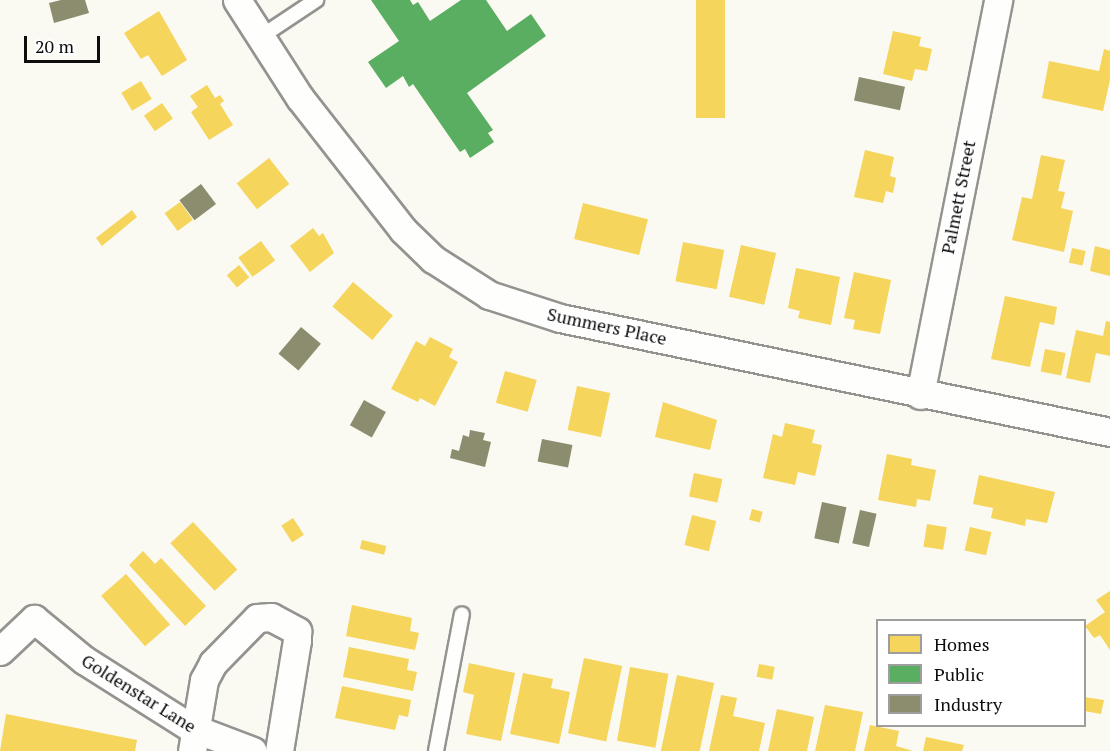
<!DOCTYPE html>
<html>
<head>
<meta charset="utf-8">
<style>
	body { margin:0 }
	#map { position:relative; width:1110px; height:751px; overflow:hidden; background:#faf9f2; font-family:"PT Serif",serif }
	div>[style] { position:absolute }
	.homes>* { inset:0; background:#f6d55c; transform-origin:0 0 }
	.public>* { inset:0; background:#5aae61 }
	.industry>* { inset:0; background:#8c8c6e; transform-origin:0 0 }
	.roads { filter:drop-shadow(2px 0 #949390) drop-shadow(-2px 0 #949390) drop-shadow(0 2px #949390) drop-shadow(0 -2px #949390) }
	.service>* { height:14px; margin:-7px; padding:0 7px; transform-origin:7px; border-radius:7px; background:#fefefd }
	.minor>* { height:27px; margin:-13.5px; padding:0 13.5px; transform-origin:13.5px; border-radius:13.5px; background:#fefefd }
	span { translate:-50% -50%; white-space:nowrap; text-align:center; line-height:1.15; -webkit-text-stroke:6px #fff; paint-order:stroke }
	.street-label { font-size:18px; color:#0d0d0d }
	.legend { position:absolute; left:876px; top:619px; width:210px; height:108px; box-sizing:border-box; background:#fff; border:2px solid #9e9e9e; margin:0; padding:8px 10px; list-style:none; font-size:18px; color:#0d0d0d }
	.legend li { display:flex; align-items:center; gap:12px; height:30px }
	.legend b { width:30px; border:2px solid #9e9e9e }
	.scale { position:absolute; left:24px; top:36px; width:76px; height:27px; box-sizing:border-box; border:3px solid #0d0d0d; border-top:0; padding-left:8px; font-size:18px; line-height:21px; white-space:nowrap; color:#0d0d0d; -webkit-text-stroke:4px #fff; paint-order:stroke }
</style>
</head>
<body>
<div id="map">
	<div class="homes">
		<div style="left:696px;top:0;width:29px;height:118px"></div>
		<div style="clip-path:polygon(159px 11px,187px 60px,162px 76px,148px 55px,141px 59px,124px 33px)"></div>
		<div style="clip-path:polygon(893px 31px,921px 37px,919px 46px,932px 49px,927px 71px,915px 69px,912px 81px,883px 74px)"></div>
		<div style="clip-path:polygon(1104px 49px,1110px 51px,1110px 80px,1103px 111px,1042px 98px,1049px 61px,1099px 71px)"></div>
		<div style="left:141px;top:81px;width:21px;height:23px;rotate:59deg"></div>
		<div style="clip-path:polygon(207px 85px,215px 98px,220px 95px,224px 101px,220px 104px,233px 125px,209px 140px,191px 112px,198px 107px,190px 96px)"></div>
		<div style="left:162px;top:103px;width:19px;height:22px;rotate:55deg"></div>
		<div style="clip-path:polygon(865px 150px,894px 157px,890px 176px,896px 178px,893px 193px,886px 191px,883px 203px,854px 197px)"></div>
		<div style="clip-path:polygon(1041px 155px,1065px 160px,1058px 191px,1065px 192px,1061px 208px,1073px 211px,1064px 252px,1012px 240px,1022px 197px,1032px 199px)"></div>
		<div style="left:269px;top:158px;width:33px;height:41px;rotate:52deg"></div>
		<div style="left:180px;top:202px;width:22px;height:19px;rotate:54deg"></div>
		<div style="left:583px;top:203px;width:67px;height:37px;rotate:14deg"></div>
		<div style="clip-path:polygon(132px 210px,137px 217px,102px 246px,96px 238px)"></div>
		<div style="clip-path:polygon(313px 228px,319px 236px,323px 233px,334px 253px,310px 272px,290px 246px)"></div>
		<div style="left:261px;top:241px;width:24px;height:28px;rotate:54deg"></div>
		<div style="left:683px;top:242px;width:42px;height:40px;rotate:11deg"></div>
		<div style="left:741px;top:245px;width:36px;height:53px;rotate:13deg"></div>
		<div style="clip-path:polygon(1095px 246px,1110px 250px,1110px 276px,1090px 271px)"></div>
		<div style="left:1072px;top:248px;width:14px;height:15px;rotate:12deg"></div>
		<div style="left:239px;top:265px;width:16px;height:16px;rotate:50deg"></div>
		<div style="clip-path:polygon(796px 268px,840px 277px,831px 325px,798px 318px,800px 311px,788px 308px)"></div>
		<div style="clip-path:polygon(854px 272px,891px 280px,880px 334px,853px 329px,855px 320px,844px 318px)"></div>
		<div style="left:353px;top:282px;width:52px;height:32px;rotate:40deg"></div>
		<div style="clip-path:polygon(1005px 296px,1057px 307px,1054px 325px,1040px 322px,1030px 367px,991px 359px)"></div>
		<div style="clip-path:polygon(1106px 321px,1110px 322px,1110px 356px,1096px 353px,1090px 383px,1066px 378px,1076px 330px,1103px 336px)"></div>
		<div style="clip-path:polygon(430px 337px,453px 349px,449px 357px,458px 362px,435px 406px,420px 398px,418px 402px,391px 389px,416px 341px,425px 346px)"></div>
		<div style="left:1045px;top:349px;width:21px;height:23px;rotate:11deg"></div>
		<div style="left:505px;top:371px;width:33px;height:33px;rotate:16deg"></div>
		<div style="left:577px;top:386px;width:34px;height:45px;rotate:12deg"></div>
		<div style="clip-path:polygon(663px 402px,717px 420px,710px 450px,655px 437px)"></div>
		<div style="clip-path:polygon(785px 423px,815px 430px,812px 443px,822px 445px,815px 476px,798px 472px,795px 485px,763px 478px,773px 434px,782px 437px)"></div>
		<div style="clip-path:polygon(887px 454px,912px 459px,911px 465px,936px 470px,930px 501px,917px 499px,916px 507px,878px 500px)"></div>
		<div style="left:694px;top:473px;width:29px;height:24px;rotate:12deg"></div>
		<div style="clip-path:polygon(979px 475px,1055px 492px,1047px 523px,1026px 519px,1025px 526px,991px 518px,993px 508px,973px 504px)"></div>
		<div style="left:752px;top:509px;width:11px;height:11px;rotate:15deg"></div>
		<div style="left:692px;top:515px;width:25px;height:31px;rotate:14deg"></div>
		<div style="left:293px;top:518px;width:20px;height:14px;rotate:57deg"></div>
		<div style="left:193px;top:522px;width:65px;height:31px;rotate:47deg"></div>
		<div style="left:927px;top:524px;width:20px;height:23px;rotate:9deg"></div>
		<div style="left:970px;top:527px;width:22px;height:24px;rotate:13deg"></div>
		<div style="left:362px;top:540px;width:25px;height:9px;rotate:14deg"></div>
		<div style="clip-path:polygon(143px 551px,155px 564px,161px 558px,206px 606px,185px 626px,129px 565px)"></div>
		<div style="left:126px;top:574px;width:67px;height:33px;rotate:49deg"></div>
		<div style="clip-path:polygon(1110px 591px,1110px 650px,1100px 635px,1094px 638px,1085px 626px,1105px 612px,1096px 600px)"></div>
		<div style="clip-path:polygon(352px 605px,412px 618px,410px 631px,419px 633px,415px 650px,346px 636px)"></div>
		<div style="clip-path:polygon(349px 647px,409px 659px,407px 670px,417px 672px,413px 691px,343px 677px)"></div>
		<div style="left:584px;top:658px;width:39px;height:77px;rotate:12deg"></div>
		<div style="clip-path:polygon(469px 663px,515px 673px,501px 741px,466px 734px,474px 695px,463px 692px)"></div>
		<div style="left:759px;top:664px;width:16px;height:13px;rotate:11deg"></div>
		<div style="left:630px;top:667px;width:39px;height:75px;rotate:10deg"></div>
		<div style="clip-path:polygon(523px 673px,553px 679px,551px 688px,570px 692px,559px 744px,510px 734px)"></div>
		<div style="left:677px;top:675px;width:38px;height:78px;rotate:12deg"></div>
		<div style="clip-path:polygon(342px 686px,411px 700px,408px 717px,399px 715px,395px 730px,335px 718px)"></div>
		<div style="clip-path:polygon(721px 695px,737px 698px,733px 716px,765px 723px,759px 751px,709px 751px)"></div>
		<div style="clip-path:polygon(1084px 697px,1104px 700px,1101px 714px,1084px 711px)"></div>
		<div style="clip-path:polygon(825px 705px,863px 712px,855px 751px,815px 751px)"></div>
		<div style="clip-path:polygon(777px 709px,814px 717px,807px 751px,768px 751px)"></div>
		<div style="clip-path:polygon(6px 714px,137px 740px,135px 751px,0 751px)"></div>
		<div style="clip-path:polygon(870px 725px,899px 731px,896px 746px,913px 751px,864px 751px)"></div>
		<div style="clip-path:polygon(926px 737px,964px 745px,962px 751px,923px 751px)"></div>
	</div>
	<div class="public">
		<div style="clip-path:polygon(371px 0,410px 0,413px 5px,418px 2px,430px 21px,461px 0,486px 0,507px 31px,531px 14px,546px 36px,467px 93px,493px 130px,488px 133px,494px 142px,470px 158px,465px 149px,460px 152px,413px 84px,409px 87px,403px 76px,386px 88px,368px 62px,399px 41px)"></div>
	</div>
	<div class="industry">
		<div style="clip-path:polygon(61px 0,85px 0,89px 13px,54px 23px,49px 3px)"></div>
		<div style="left:859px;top:77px;width:47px;height:24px;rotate:12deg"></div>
		<div style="left:201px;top:184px;width:25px;height:27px;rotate:53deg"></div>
		<div style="left:301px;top:327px;width:26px;height:35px;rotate:40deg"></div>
		<div style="left:364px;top:400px;width:25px;height:29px;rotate:29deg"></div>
		<div style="clip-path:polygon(470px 430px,485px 433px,483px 440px,491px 442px,485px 467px,450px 458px,452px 449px,459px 451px,463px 435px,469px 437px)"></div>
		<div style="left:542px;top:439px;width:31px;height:23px;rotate:11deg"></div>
		<div style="left:822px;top:502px;width:25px;height:37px;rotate:12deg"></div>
		<div style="left:860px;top:510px;width:17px;height:34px;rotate:13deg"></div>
	</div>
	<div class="roads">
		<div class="service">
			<div style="left:259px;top:38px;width:69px;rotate:-33.7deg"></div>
			<div style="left:436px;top:751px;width:139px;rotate:-79.3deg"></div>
		</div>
		<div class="minor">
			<div style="left:237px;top:0;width:117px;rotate:57.3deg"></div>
			<div style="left:300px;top:98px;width:167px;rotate:52deg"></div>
			<div style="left:403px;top:230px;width:42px;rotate:44deg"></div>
			<div style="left:433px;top:259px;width:67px;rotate:32.7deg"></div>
			<div style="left:489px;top:295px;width:75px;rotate:17.9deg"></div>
			<div style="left:560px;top:318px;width:562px;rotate:11.71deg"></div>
			<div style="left:920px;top:395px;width:403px;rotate:-78.8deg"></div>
			<div style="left:0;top:651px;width:47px;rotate:-43.3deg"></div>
			<div style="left:34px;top:619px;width:65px;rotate:39.4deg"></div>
			<div style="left:84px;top:660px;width:125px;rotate:32.3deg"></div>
			<div style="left:190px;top:727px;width:67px;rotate:20.9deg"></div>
			<div style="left:192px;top:751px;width:72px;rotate:-80.4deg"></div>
			<div style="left:204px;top:680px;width:19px;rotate:-62deg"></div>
			<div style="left:213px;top:663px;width:63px;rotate:-45.6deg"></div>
			<div style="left:257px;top:618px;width:14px;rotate:-4deg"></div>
			<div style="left:271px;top:617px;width:30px;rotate:28deg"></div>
			<div style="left:297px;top:631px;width:9px;rotate:90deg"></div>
			<div style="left:297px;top:640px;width:112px;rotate:99.2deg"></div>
		</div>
	</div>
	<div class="street-label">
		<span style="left:958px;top:197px;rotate:-79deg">Palmett Street</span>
		<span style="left:607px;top:326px;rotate:12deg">Summers Place</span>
		<span style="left:139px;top:693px;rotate:32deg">Goldenstar Lane</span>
	</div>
	<ul class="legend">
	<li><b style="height:16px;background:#f6d55c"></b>Homes</li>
	<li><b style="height:16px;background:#5aae61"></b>Public</li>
	<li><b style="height:16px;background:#8c8c6e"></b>Industry</li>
	</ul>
	<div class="scale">20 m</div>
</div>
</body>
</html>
